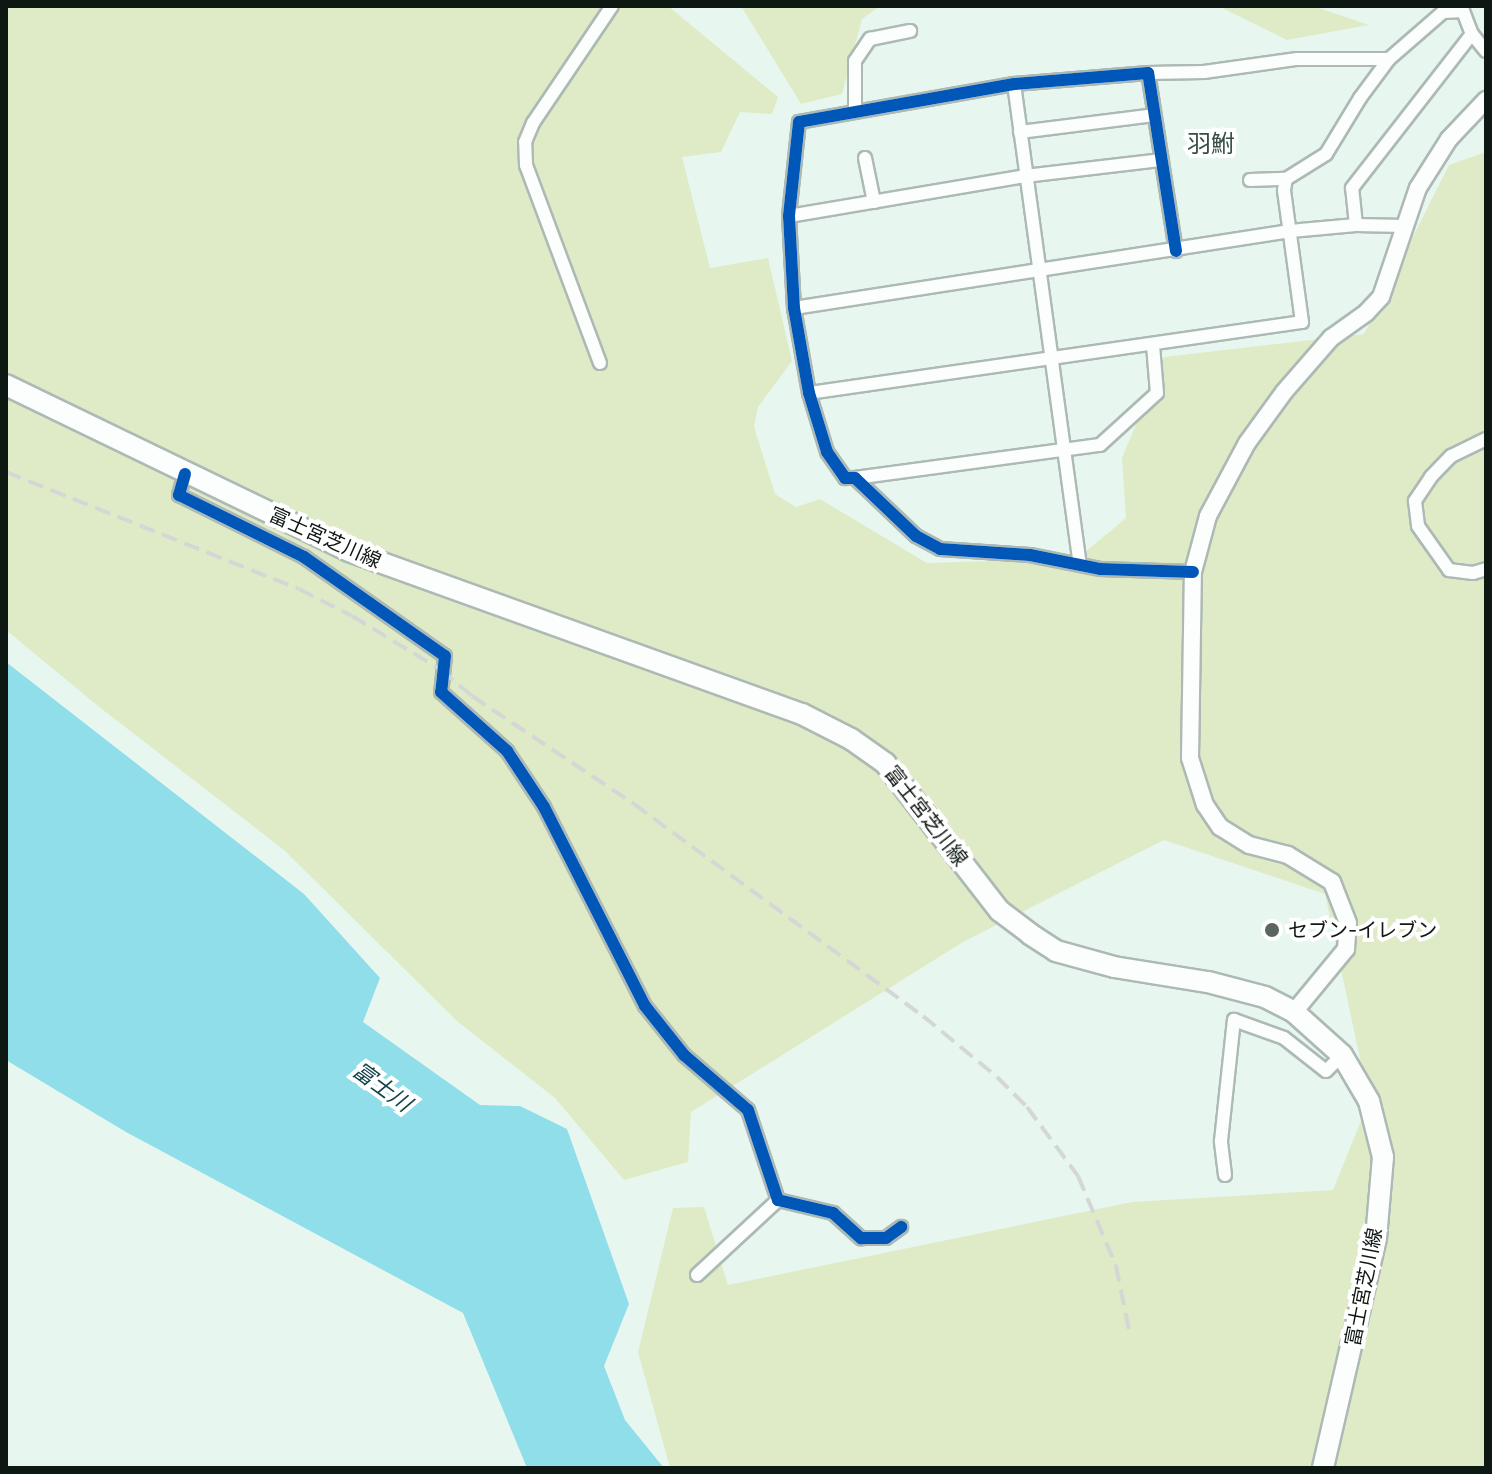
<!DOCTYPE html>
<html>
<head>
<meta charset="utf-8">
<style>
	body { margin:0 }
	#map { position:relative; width:1492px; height:1474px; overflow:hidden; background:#e7f7ef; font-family:Inter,"Noto Sans JP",sans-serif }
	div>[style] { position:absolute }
	.green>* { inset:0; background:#dfebc6 }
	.water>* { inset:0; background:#90dee9 }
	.roads { filter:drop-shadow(2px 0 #adb9b4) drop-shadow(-2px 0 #adb9b4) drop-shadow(0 2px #adb9b4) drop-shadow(0 -2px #adb9b4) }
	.minor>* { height:12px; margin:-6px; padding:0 6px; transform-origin:6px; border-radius:6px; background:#fbfefd }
	.tertiary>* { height:16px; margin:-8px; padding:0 8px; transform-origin:8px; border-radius:8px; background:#fbfefd }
	.primary>* { height:20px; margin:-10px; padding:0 10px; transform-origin:10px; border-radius:10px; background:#fbfefd }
	.rail>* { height:4px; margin-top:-2px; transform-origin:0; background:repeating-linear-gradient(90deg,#d3d7d5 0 16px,transparent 0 24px) }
	.cycleway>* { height:12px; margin:-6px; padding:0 6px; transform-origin:6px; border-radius:6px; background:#0057b8 }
	.dots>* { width:22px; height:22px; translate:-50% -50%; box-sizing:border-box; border:4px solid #fff; border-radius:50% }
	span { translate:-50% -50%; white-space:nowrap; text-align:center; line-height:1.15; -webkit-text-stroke:8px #fff; paint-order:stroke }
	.street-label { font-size:20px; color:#0e1813 }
	.poi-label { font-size:20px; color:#0e1813 }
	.left { translate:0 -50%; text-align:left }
	.water-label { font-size:22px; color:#12424b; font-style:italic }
	.quarter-label { font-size:24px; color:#364e43 }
	.frame { position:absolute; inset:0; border:8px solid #0e1813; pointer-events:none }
</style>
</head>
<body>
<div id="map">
	<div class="green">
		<div style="clip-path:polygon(6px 6px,668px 6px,778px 97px,772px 114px,740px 112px,721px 152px,682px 157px,710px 268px,768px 258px,792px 361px,758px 407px,754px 427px,775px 494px,796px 507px,820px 499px,927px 563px,1078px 558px,1126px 518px,1122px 458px,1164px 357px,1364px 334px,1449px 165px,1486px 152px,1486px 1468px,670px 1468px,638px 1352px,673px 1208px,704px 1207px,728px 1285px,1132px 1202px,1333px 1190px,1369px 1101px,1325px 894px,1164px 840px,963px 942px,691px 1112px,688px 1162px,624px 1180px,555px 1098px,457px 1021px,284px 850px,98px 706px,6px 630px)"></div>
		<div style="clip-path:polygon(741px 6px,880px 6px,862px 19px,842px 94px,801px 104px)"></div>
		<div style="clip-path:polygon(1218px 6px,1313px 6px,1369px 25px,1287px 40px)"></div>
	</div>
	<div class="water">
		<div style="clip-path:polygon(6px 662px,304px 894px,380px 978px,363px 1022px,480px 1105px,520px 1106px,567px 1129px,629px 1304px,604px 1366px,625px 1420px,664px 1468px,527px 1468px,463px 1313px,126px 1132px,6px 1060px)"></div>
	</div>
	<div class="roads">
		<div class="minor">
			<div style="left:1148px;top:73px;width:56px;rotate:-1deg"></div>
			<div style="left:1204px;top:72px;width:94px;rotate:-8deg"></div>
			<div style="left:1297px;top:59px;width:92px"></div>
			<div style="left:1014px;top:84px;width:484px;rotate:82.2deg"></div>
			<div style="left:855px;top:112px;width:51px;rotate:-90deg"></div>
			<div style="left:855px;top:61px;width:27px;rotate:-56deg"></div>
			<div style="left:870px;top:39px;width:41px;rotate:-11.3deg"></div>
			<div style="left:1020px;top:132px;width:135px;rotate:-7.2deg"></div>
			<div style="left:865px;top:158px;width:45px;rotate:78.4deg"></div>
			<div style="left:1250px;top:180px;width:36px;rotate:-2deg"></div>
			<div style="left:789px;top:216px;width:239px;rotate:-9.6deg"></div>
			<div style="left:1025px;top:176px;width:138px;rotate:-6.7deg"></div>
			<div style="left:1356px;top:225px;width:37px;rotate:-96deg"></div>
			<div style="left:1352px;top:188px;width:195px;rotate:-52.1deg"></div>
			<div style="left:1176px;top:251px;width:180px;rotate:-98.9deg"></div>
			<div style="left:1148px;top:73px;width:134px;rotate:175.3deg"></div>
			<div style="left:1014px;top:84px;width:218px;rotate:170deg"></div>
			<div style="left:799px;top:122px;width:95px;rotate:96.1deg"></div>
			<div style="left:789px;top:216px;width:92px;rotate:86.9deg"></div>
			<div style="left:794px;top:308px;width:86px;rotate:80deg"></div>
			<div style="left:809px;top:393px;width:62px;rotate:73deg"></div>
			<div style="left:827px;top:452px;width:32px;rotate:55deg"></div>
			<div style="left:845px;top:478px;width:10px"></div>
			<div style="left:855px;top:478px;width:84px;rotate:43.6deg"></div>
			<div style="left:916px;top:536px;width:27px;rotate:28deg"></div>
			<div style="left:940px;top:549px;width:90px;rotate:3.8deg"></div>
			<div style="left:1030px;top:555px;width:71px;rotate:11.3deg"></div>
			<div style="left:1100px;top:569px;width:93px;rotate:1.8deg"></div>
			<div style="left:794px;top:308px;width:502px;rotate:-8.82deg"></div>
			<div style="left:1290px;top:231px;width:66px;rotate:-5.2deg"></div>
			<div style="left:1356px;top:225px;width:49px;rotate:1.2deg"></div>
			<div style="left:600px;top:363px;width:211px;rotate:-110.5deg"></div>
			<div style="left:526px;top:165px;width:23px;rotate:-92deg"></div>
			<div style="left:525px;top:142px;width:21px;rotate:-67deg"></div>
			<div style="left:533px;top:123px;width:141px;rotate:-56deg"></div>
			<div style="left:809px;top:393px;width:498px;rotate:-8.2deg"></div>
			<div style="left:1302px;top:322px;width:133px;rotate:-97.8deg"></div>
			<div style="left:1284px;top:190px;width:11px;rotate:-80deg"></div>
			<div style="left:1286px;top:179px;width:47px;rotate:-32deg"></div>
			<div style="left:1326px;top:154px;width:66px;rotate:-58.7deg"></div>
			<div style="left:1360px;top:98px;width:49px;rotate:-53.4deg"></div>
			<div style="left:1389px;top:59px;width:72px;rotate:-41deg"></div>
			<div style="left:1443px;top:12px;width:20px;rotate:-3deg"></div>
			<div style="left:1463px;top:11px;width:25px;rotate:69deg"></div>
			<div style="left:1472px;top:34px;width:22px;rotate:51deg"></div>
			<div style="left:1486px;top:439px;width:39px;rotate:154deg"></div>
			<div style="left:1451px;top:456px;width:29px;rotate:134deg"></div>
			<div style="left:1431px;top:477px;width:29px;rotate:124deg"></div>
			<div style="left:1415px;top:501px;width:25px;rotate:83deg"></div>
			<div style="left:1418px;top:526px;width:54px;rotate:54.8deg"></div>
			<div style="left:1449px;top:570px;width:24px;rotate:7deg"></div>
			<div style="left:1473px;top:573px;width:14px;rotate:-17deg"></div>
			<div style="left:185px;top:474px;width:22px;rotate:106deg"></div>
			<div style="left:179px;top:495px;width:140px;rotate:26.4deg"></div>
			<div style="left:304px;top:557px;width:172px;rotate:35.1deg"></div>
			<div style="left:445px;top:656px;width:36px;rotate:96deg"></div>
			<div style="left:441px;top:692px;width:89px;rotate:41.8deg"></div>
			<div style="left:507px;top:751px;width:67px;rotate:56.5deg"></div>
			<div style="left:544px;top:807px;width:223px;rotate:63.1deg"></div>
			<div style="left:645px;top:1006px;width:63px;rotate:51.5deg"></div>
			<div style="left:684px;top:1055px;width:84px;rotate:40.7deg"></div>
			<div style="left:748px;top:1110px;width:95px;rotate:71.6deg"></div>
			<div style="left:778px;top:1200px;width:57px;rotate:13.3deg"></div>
			<div style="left:833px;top:1213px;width:38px;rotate:42deg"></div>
			<div style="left:861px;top:1238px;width:25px"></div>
			<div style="left:886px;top:1238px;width:19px;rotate:-36deg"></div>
			<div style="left:855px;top:478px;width:247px;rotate:-7.7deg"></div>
			<div style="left:1100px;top:445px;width:77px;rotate:-42.4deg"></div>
			<div style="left:1157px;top:393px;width:48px;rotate:-94.8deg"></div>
			<div style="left:1225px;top:1175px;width:34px;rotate:-97deg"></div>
			<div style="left:1221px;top:1141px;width:122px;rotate:-83.9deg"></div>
			<div style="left:1234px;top:1020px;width:53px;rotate:19.8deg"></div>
			<div style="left:1284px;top:1038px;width:53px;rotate:38.2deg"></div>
			<div style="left:1326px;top:1071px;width:23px;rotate:-45deg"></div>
			<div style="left:697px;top:1275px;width:110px;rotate:-42.8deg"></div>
		</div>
		<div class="tertiary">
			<div style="left:1294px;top:1012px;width:82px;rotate:-50.5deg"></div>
			<div style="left:1346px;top:949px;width:26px;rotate:-86deg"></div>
			<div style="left:1348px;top:923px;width:44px;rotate:-111.3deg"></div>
			<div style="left:1332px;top:882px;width:52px;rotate:-148.5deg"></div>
			<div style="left:1288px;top:855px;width:40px;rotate:-165.6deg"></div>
			<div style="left:1249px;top:845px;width:34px;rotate:-148deg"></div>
			<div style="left:1220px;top:827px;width:27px;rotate:-124deg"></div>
			<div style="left:1205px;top:805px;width:49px;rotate:-107.7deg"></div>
			<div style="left:1190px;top:758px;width:186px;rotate:-89.1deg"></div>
			<div style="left:1193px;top:572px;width:58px;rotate:-75deg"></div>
			<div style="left:1208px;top:516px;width:83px;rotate:-61.9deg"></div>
			<div style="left:1247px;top:443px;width:63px;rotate:-54deg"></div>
			<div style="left:1284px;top:392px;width:72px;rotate:-49deg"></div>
			<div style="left:1331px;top:338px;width:43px;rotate:-35.5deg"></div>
			<div style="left:1366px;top:313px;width:22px;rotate:-47deg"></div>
			<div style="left:1381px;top:297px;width:115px;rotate:-71.3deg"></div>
			<div style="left:1418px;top:188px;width:58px;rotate:-57.7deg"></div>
			<div style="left:1449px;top:139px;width:54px;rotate:-46.5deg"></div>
		</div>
		<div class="primary">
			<div style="left:6px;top:385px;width:381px;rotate:25.8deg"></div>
			<div style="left:349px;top:551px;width:481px;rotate:19.8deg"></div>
			<div style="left:802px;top:714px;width:55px;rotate:27deg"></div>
			<div style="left:851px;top:739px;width:42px;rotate:35.2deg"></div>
			<div style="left:885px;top:763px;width:187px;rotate:52.2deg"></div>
			<div style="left:1000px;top:911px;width:38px;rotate:37deg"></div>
			<div style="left:1030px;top:934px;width:31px;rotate:33deg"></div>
			<div style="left:1056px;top:951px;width:60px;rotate:15.4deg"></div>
			<div style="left:1114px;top:967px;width:95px;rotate:9.1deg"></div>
			<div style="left:1208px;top:982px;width:59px;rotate:14.7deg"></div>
			<div style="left:1265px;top:997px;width:33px;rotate:27deg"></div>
			<div style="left:1294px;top:1012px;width:64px;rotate:41.9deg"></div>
			<div style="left:1342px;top:1055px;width:53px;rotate:59.6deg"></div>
			<div style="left:1369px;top:1101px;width:58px;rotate:76deg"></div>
			<div style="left:1383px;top:1157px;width:81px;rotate:94.9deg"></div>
			<div style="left:1376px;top:1238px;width:236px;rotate:103deg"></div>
		</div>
	</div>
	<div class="rail">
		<div style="left:6px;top:472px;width:315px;rotate:21.8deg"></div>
		<div style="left:299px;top:589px;width:59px;rotate:27deg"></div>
		<div style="left:352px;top:616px;width:104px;rotate:31.2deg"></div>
		<div style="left:441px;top:670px;width:40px;rotate:40deg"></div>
		<div style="left:472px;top:696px;width:195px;rotate:33.7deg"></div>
		<div style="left:634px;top:804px;width:358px;rotate:36.3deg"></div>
		<div style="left:923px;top:1016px;width:96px;rotate:39.5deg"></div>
		<div style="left:997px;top:1077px;width:42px;rotate:45deg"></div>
		<div style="left:1027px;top:1107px;width:86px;rotate:53.5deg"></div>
		<div style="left:1078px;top:1176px;width:98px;rotate:67.1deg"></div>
		<div style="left:1116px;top:1266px;width:65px;rotate:78.5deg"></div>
	</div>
	<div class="cycleway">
		<div style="left:1176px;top:251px;width:180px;rotate:-98.9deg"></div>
		<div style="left:1148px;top:73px;width:134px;rotate:175.3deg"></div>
		<div style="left:1014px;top:84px;width:218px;rotate:170deg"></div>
		<div style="left:799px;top:122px;width:95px;rotate:96.1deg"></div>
		<div style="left:789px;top:216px;width:92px;rotate:86.9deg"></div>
		<div style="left:794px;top:308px;width:86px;rotate:80deg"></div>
		<div style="left:809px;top:393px;width:62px;rotate:73deg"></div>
		<div style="left:827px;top:452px;width:32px;rotate:55deg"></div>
		<div style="left:845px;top:478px;width:10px"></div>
		<div style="left:855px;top:478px;width:84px;rotate:43.6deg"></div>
		<div style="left:916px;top:536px;width:27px;rotate:28deg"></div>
		<div style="left:940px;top:549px;width:90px;rotate:3.8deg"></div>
		<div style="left:1030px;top:555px;width:71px;rotate:11.3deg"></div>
		<div style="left:1100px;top:569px;width:93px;rotate:1.8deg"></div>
		<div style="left:185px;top:474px;width:22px;rotate:106deg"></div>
		<div style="left:179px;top:495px;width:140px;rotate:26.4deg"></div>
		<div style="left:304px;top:557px;width:172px;rotate:35.1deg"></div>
		<div style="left:445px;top:656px;width:36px;rotate:96deg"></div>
		<div style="left:441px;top:692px;width:89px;rotate:41.8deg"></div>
		<div style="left:507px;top:751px;width:67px;rotate:56.5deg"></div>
		<div style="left:544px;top:807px;width:223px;rotate:63.1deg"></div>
		<div style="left:645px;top:1006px;width:63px;rotate:51.5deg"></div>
		<div style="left:684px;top:1055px;width:84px;rotate:40.7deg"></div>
		<div style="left:748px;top:1110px;width:95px;rotate:71.6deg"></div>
		<div style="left:778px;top:1200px;width:57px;rotate:13.3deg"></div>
		<div style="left:833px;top:1213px;width:38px;rotate:42deg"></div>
		<div style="left:861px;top:1238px;width:25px"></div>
		<div style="left:886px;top:1238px;width:19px;rotate:-36deg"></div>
	</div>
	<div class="dots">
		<div style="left:1272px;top:930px;background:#5a6660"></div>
	</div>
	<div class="street-label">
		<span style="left:325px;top:538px;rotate:24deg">富士宮芝川線</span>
		<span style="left:926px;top:816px;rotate:52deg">富士宮芝川線</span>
		<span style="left:1364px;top:1287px;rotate:-79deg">富士宮芝川線</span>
	</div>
	<div class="poi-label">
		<span class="left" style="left:1288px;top:930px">セブン-イレブン</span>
	</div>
	<div class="water-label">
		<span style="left:382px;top:1087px;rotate:36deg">富士川</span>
	</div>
	<div class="quarter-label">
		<span style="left:1211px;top:144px">羽鮒</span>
	</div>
	<div class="frame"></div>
</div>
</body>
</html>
